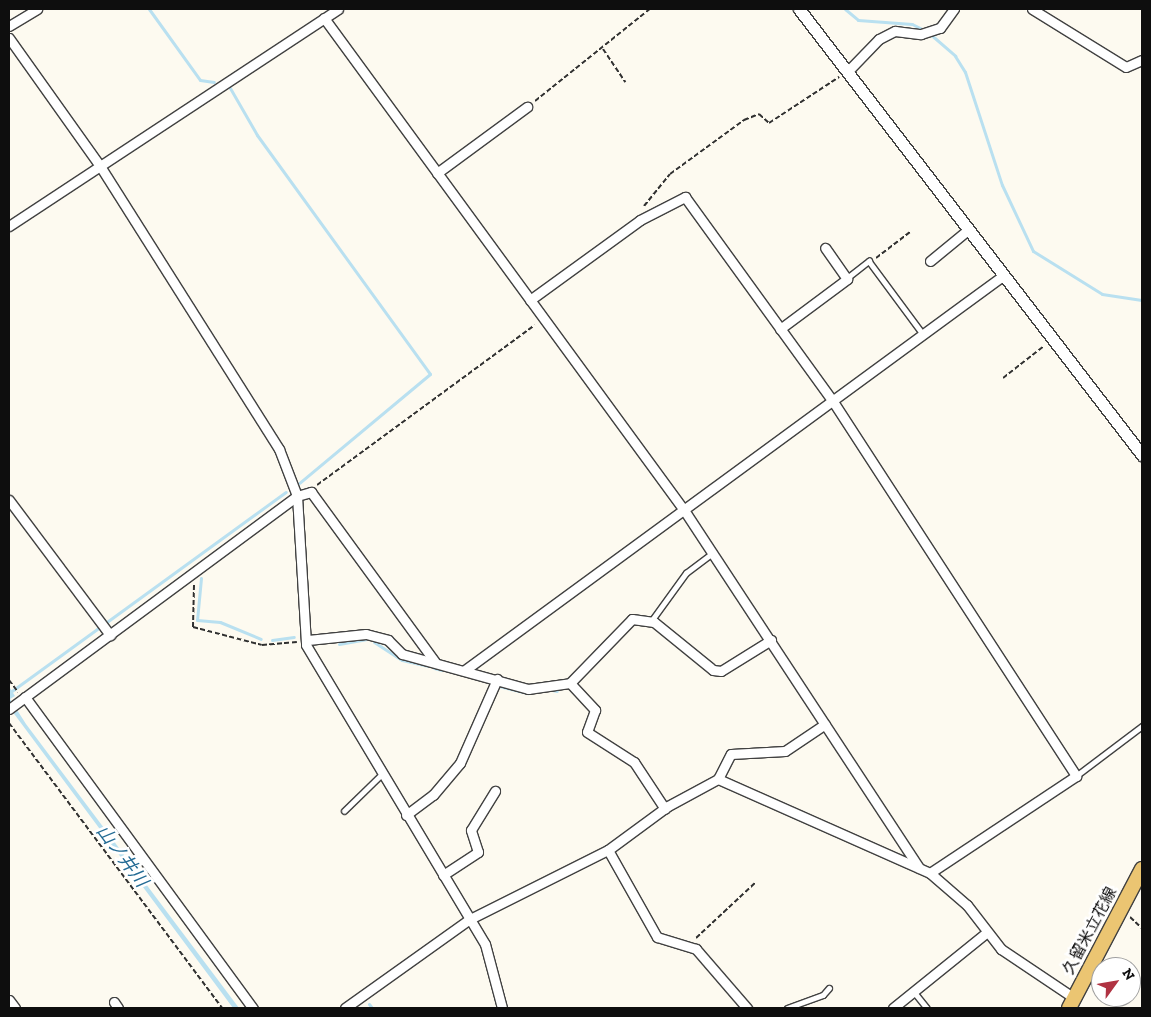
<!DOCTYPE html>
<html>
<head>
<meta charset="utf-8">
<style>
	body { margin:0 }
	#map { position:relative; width:1151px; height:1017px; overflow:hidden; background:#fdfaf0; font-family:"Zilla Slab","Noto Sans JP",serif }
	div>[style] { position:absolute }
	.water>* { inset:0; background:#b9e0f0 }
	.stream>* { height:3px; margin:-1.5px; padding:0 1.5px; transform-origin:1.5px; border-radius:1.5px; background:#b9e0f0 }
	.path>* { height:2px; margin-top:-1px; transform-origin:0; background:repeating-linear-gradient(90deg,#303030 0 5px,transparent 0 7.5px) }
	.roads { filter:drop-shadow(1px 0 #414141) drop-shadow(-1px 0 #414141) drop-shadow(0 1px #414141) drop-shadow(0 -1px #414141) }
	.service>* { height:4.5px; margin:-2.25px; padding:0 2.25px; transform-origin:2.25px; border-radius:2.25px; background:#fff }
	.minor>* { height:9px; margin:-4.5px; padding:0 4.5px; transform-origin:4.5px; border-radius:4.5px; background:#fff }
	.tertiary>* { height:11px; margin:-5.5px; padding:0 5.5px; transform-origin:5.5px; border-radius:5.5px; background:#fff }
	.primary>* { height:14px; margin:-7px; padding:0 7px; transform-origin:7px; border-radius:7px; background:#ebc572 }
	span { translate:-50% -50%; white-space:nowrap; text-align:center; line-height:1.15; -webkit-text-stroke:5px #fff; paint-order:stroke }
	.street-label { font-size:16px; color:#0e0e0e }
	.water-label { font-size:18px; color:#236b94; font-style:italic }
	.frame { position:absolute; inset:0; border:10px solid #0e0e0e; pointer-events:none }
	.north { position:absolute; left:1091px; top:957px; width:50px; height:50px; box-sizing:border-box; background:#fff; border:1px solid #9f9f9f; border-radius:50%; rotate:58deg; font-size:14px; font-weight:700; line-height:20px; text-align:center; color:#0e0e0e }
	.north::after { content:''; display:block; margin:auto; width:18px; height:22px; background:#b03342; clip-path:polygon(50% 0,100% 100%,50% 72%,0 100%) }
</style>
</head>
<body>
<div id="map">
	<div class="water">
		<div style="clip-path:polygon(10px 688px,15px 696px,10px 699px,26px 724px,239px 1008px,233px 1008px,9px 707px)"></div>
	</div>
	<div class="stream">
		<div style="left:149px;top:9px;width:87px;rotate:54.3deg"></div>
		<div style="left:200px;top:80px;width:14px;rotate:8deg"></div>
		<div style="left:845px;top:9px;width:17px;rotate:40deg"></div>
		<div style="left:858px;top:20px;width:54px;rotate:4.2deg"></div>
		<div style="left:912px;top:24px;width:13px;rotate:27deg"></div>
		<div style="left:929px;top:33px;width:35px;rotate:41deg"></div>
		<div style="left:955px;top:56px;width:19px;rotate:58deg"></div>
		<div style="left:965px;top:72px;width:119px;rotate:71.9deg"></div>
		<div style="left:1002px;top:185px;width:73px;rotate:64.8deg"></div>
		<div style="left:1033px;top:251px;width:81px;rotate:31.9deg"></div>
		<div style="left:1102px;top:294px;width:40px;rotate:8.5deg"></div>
		<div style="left:230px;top:88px;width:54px;rotate:60.1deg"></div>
		<div style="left:257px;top:135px;width:295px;rotate:54.1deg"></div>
		<div style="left:430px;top:374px;width:170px;rotate:140.2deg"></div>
		<div style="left:201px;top:578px;width:42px;rotate:95.4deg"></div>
		<div style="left:197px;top:620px;width:23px;rotate:5deg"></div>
		<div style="left:220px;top:622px;width:44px;rotate:22.5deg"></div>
		<div style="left:272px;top:640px;width:22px;rotate:-8deg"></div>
		<div style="left:374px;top:642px;width:33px;rotate:33deg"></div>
		<div style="left:402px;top:660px;width:26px;rotate:13deg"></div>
		<div style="left:339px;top:644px;width:27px;rotate:-10deg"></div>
		<div style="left:434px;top:668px;width:8px;rotate:14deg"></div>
		<div style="left:499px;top:686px;width:30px;rotate:14deg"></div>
		<div style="left:548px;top:689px;width:9px;rotate:13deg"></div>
		<div style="left:9px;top:693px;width:342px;rotate:-36deg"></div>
		<div style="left:369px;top:1004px;width:5px;rotate:53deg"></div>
	</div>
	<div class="path">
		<div style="left:603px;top:49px;width:40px;rotate:56deg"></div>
		<div style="left:535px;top:101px;width:147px;rotate:-38.7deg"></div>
		<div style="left:644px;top:206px;width:41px;rotate:-50.9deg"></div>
		<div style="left:670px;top:174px;width:92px;rotate:-36.1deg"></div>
		<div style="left:744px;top:120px;width:16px;rotate:-22deg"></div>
		<div style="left:759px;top:114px;width:13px;rotate:42deg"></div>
		<div style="left:769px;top:123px;width:84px;rotate:-33.3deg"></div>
		<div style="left:876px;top:258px;width:43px;rotate:-37.4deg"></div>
		<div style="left:1003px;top:378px;width:52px;rotate:-38deg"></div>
		<div style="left:317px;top:485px;width:270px;rotate:-36.3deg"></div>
		<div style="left:194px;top:585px;width:42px;rotate:91.4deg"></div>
		<div style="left:193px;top:627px;width:71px;rotate:14.6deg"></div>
		<div style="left:262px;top:645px;width:35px;rotate:-5deg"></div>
		<div style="left:9px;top:680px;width:15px;rotate:53deg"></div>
		<div style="left:9px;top:723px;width:356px;rotate:53.2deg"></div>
		<div style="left:1130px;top:917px;width:16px;rotate:43deg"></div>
		<div style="left:696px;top:938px;width:82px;rotate:-43deg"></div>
	</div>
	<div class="roads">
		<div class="service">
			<div style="left:847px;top:278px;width:28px;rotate:-38deg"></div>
			<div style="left:869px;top:261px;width:91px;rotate:53.5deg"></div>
			<div style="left:652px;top:620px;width:58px;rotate:-54.1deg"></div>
			<div style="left:686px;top:573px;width:34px;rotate:-37deg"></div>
			<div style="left:1076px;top:776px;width:83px;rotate:-37.1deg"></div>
			<div style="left:344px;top:811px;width:53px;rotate:-44.2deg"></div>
			<div style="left:915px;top:993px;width:19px;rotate:51deg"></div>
			<div style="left:787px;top:1008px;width:38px;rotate:-20deg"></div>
			<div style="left:823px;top:995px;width:9px;rotate:-49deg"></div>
		</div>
		<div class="minor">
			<div style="left:1032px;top:9px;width:110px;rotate:31.7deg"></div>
			<div style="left:1126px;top:67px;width:17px;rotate:-24deg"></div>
			<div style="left:324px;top:18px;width:610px;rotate:53.81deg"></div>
			<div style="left:684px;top:510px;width:428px;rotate:56.7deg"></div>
			<div style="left:9px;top:26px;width:33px;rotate:-31deg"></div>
			<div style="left:9px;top:38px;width:157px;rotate:54.6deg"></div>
			<div style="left:100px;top:166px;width:335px;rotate:57.7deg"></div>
			<div style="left:279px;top:449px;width:50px;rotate:69deg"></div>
			<div style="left:297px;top:496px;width:149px;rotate:86.5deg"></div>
			<div style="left:306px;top:645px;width:348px;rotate:59.1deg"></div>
			<div style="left:485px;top:944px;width:66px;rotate:75.1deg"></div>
			<div style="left:847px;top:72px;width:46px;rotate:-45.9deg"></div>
			<div style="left:879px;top:39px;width:18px;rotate:-27deg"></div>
			<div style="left:895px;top:31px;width:26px;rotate:7deg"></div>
			<div style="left:921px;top:34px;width:20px;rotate:-18deg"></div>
			<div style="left:940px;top:28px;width:24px;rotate:-54deg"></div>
			<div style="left:437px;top:173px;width:112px;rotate:-36.3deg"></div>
			<div style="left:9px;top:226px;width:394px;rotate:-33.4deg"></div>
			<div style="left:930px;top:261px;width:50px;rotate:-39.4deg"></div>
			<div style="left:530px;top:300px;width:136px;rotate:-36deg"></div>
			<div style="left:640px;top:220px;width:51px;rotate:-27.1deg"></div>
			<div style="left:685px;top:197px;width:254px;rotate:54.1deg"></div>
			<div style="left:834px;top:403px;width:445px;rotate:57deg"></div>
			<div style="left:1076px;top:776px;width:175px;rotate:146.4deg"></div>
			<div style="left:780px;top:329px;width:84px;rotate:-36.7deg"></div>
			<div style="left:847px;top:279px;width:38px;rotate:-125deg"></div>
			<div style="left:9px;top:500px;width:169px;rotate:53.2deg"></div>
			<div style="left:308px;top:640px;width:58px;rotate:-5.9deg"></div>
			<div style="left:366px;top:634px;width:23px;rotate:15deg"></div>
			<div style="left:388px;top:640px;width:20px;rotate:45deg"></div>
			<div style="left:402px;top:654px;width:131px;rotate:15.5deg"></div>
			<div style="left:528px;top:689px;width:42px;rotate:-8.1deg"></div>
			<div style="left:570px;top:683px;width:89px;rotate:-45.9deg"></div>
			<div style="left:632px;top:619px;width:22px;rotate:8deg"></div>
			<div style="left:654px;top:622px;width:76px;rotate:39.1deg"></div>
			<div style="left:713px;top:670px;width:8px;rotate:7deg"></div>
			<div style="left:721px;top:671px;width:59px;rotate:-31.8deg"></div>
			<div style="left:465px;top:670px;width:668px;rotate:-36.24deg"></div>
			<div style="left:570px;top:683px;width:37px;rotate:47deg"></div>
			<div style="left:595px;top:710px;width:23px;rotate:110deg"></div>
			<div style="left:587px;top:732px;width:56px;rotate:32.6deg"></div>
			<div style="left:634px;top:762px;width:56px;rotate:56.6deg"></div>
			<div style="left:25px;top:697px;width:386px;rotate:53.8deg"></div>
			<div style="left:9px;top:709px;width:358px;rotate:-36.5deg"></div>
			<div style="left:297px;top:496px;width:15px;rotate:-16deg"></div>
			<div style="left:311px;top:492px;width:210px;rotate:53.9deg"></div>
			<div style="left:718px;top:779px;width:28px;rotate:-63deg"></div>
			<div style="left:731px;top:754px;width:54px;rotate:-3.2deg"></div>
			<div style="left:785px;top:751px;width:48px;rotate:-34deg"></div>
			<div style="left:406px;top:815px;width:34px;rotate:-37deg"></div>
			<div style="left:433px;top:795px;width:42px;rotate:-49.8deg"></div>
			<div style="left:460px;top:763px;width:92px;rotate:-66.2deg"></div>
			<div style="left:608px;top:850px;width:100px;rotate:60.6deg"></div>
			<div style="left:657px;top:937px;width:41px;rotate:17.1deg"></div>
			<div style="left:696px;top:949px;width:78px;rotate:49.2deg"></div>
			<div style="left:443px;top:875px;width:42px;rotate:-33.3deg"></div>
			<div style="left:478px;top:852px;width:23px;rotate:-108deg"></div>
			<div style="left:471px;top:830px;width:46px;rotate:-58.4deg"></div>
			<div style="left:9px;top:1000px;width:10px;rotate:53deg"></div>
			<div style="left:114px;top:1002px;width:7px;rotate:56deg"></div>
			<div style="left:345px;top:1008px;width:153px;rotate:-35.5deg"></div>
			<div style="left:470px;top:919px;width:154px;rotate:-26.6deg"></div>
			<div style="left:608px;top:850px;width:74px;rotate:-36.3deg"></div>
			<div style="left:668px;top:806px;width:57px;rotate:-28.4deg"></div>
			<div style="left:718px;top:779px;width:232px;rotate:23.9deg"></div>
			<div style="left:930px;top:873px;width:49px;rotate:40.9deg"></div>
			<div style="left:967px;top:905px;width:56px;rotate:52.3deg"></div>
			<div style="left:1001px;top:949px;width:88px;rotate:33.9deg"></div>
			<div style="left:893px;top:1008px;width:119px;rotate:-38.9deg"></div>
		</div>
		<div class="tertiary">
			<div style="left:799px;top:9px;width:563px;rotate:52.44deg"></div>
		</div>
		<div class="primary">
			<div style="left:1069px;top:1008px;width:157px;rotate:-62.3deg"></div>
		</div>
	</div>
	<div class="street-label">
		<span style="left:1090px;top:931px;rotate:-62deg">久留米立花線</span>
	</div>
	<div class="water-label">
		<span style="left:122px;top:856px;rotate:53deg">山ノ井川</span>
	</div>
	<div class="frame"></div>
	<div class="north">N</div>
</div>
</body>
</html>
